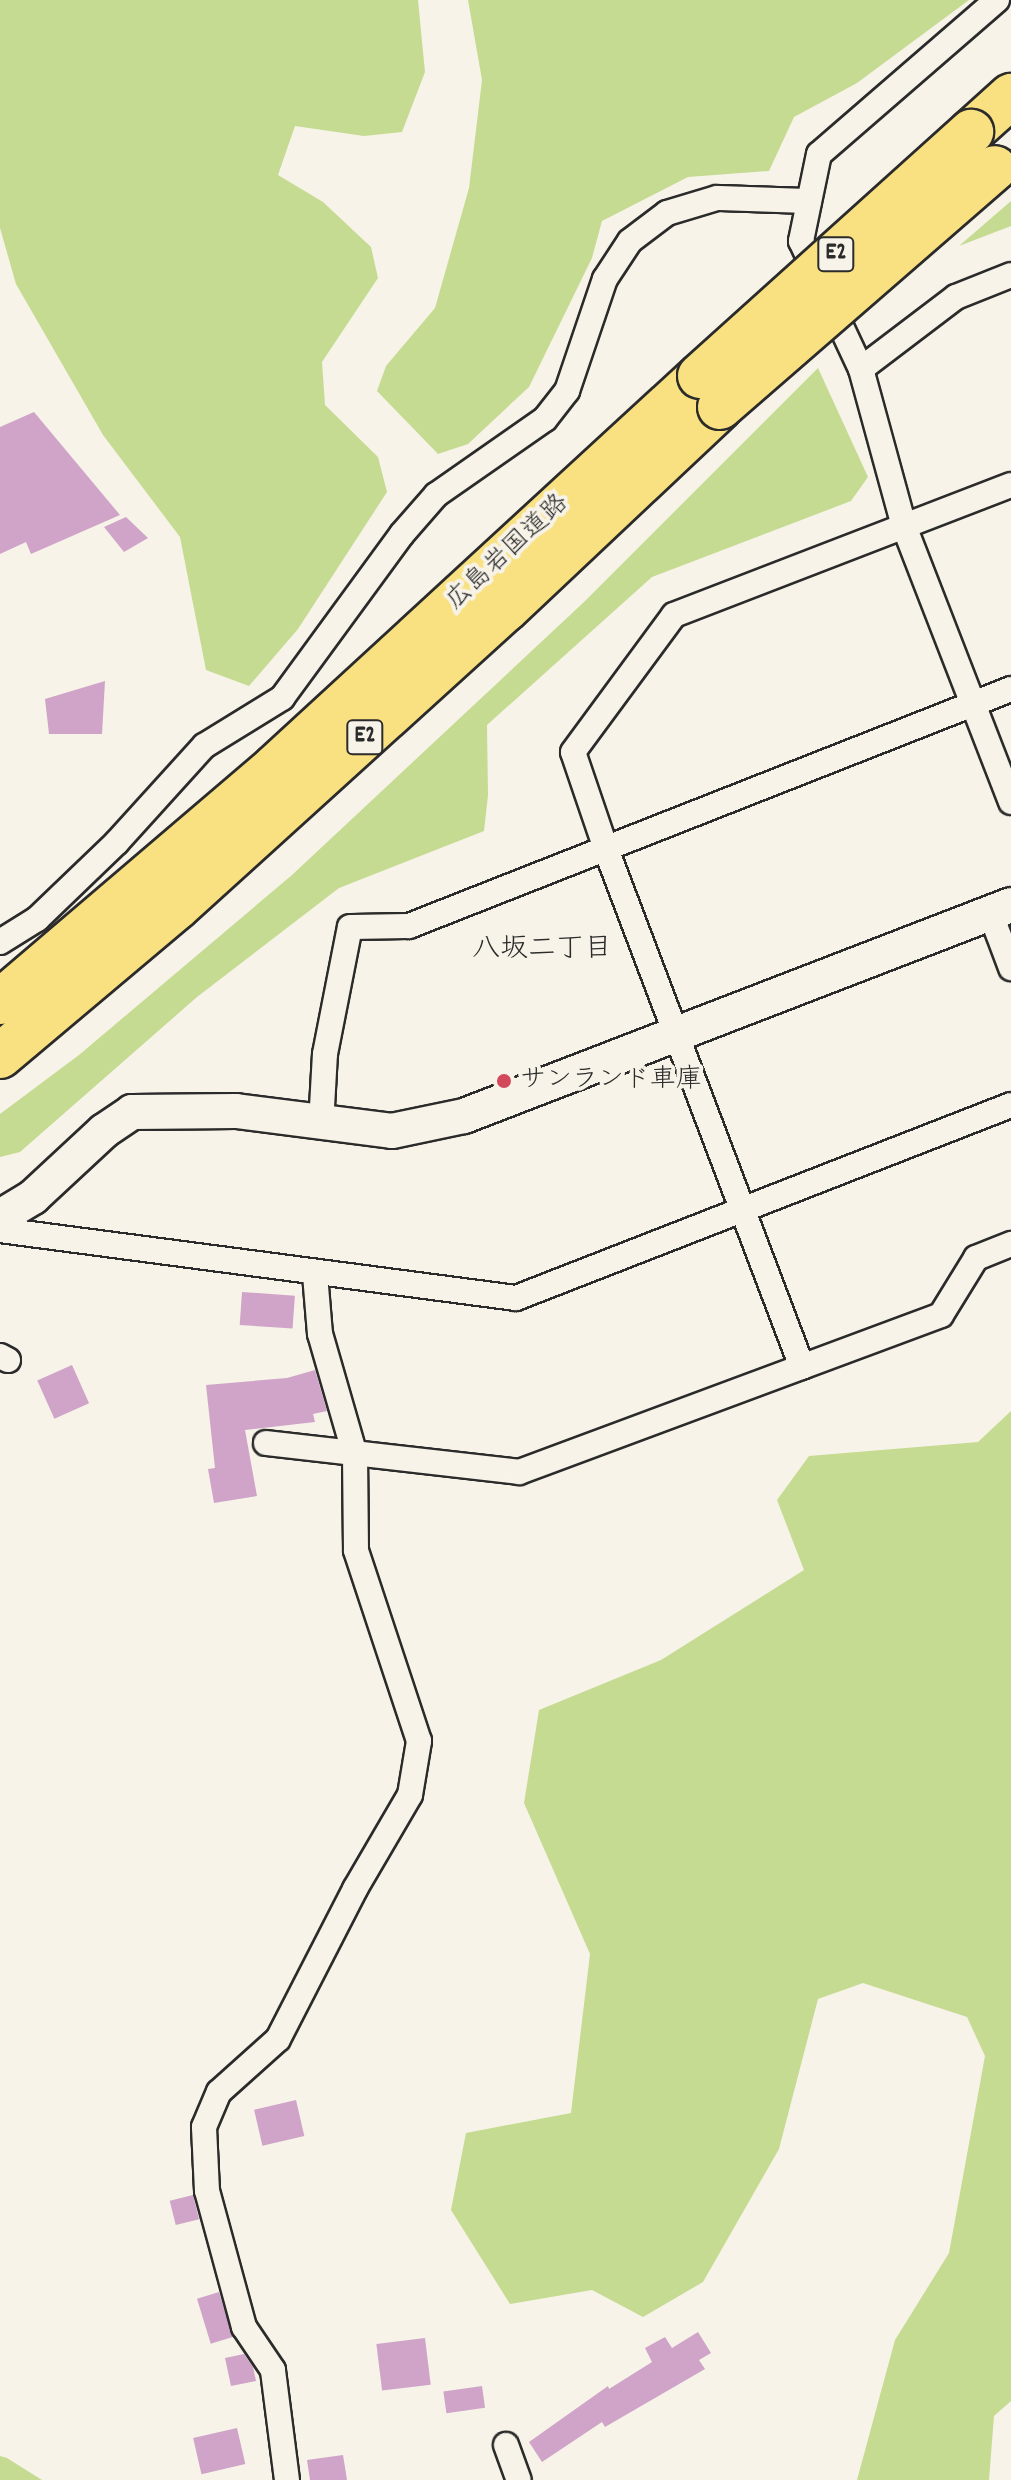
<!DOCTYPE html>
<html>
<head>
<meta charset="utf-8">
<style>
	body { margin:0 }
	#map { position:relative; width:1011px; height:2480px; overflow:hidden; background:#f7f3e8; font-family:Dekko,"Klee One",sans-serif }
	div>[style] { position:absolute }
	.green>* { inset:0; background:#c5db91 }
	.building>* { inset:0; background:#cfa4c8; transform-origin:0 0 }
	.roads { filter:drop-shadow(2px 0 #2b2b2b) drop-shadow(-2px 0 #2b2b2b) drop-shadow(0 2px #2b2b2b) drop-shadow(0 -2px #2b2b2b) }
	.street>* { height:24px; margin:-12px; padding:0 12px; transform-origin:12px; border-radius:12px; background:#f7f3e8 }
	.secondary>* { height:34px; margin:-17px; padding:0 17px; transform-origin:17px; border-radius:17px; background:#f7f3e8 }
	.highway>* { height:44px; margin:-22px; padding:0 22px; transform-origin:22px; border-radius:22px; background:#f9e181 }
	.bridges { filter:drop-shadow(2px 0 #2b2b2b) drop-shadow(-2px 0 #2b2b2b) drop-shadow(0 2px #2b2b2b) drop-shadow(0 -2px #2b2b2b) }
	.highway-bridge>* { height:44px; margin:-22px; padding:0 22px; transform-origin:22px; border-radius:22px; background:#f9e181 }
	.dots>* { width:22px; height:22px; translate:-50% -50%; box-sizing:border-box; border:4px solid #f7f3e8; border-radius:50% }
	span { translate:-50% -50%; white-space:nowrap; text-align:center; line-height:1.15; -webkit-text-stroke:8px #f7f3e8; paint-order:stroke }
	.shield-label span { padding:2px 6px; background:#f7f3e8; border:2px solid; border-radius:6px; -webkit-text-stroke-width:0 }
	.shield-label { font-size:24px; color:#2b2b2b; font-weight:700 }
	.street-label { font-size:26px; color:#2b2b2b }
	.poi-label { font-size:26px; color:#2b2b2b }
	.left { translate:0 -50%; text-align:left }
	.neighbourhood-label { font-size:28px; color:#2b2b2b }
</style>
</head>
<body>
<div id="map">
	<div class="green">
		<div style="clip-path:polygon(0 0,418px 0,425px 72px,402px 132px,364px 136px,295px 126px,278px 175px,323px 202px,371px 247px,378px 278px,322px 362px,325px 405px,378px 457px,387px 492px,298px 629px,249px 686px,206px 670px,180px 537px,103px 435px,16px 284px,0 228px)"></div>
		<div style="clip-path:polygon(468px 0,969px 0,857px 83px,794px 117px,769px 171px,688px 177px,602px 221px,592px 258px,529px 387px,468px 444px,438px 454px,377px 391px,386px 366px,435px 308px,469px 188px,482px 80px)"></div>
		<div style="clip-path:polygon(1011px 201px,1011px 226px,959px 246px)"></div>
		<div style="clip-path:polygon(818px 368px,868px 477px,851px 501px,652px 577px,487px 725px,488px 795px,484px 831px,339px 888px,197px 997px,20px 1152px,0 1157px,0 1114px,79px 1055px,292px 875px,584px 602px)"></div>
		<div style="clip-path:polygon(1011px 1411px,1011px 2401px,994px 2416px,989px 2480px,857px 2480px,895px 2340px,949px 2253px,985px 2056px,967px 2017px,863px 1983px,818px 1999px,779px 2149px,703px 2282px,643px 2317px,592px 2290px,510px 2304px,451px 2210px,466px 2133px,571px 2113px,590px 1954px,524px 1803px,539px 1710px,661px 1660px,804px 1570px,777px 1500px,809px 1456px,978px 1442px)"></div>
		<div style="clip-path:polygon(0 2456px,7px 2458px,42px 2480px,0 2480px)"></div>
	</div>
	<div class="building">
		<div style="clip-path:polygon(34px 412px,120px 515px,31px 554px,26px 542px,0 554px,0 427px)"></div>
		<div style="clip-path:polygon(126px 517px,148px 538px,124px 552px,104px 527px)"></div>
		<div style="clip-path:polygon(105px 681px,102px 734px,49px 734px,45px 699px)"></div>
		<div style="left:242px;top:1292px;width:53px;height:33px;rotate:4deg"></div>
		<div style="left:72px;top:1365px;width:42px;height:38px;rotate:66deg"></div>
		<div style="clip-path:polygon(315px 1370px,327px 1411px,313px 1414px,315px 1422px,245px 1430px,257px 1496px,214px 1503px,208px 1469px,215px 1468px,206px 1385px,287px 1378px)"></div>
		<div style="left:296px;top:2100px;width:37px;height:43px;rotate:77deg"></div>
		<div style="left:193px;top:2195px;width:25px;height:24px;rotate:76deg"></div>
		<div style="left:219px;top:2292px;width:47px;height:23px;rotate:73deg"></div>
		<div style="clip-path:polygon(698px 2332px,711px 2353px,699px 2360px,705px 2369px,605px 2427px,602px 2422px,542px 2462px,529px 2442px,608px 2386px,609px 2389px,652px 2362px,645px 2348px,665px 2337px,672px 2348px)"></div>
		<div style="left:425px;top:2338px;width:47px;height:49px;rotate:83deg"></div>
		<div style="clip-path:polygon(244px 2354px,253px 2367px,256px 2381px,231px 2386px,225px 2358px)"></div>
		<div style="left:482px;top:2386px;width:22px;height:39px;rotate:82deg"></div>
		<div style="left:237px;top:2428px;width:37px;height:45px;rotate:77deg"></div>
		<div style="clip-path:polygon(343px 2455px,347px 2480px,310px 2480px,307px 2460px)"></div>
	</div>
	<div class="roads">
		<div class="street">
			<div style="left:997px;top:0;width:235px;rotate:139.1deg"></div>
			<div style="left:819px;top:154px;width:89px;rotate:101.7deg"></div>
			<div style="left:801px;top:241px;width:141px;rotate:64.9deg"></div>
			<div style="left:861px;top:369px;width:163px;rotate:74.7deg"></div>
			<div style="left:904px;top:526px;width:296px;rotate:68.8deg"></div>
			<div style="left:861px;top:369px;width:119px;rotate:-37.2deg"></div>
			<div style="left:956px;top:297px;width:59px;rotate:-21.8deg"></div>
			<div style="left:990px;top:912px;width:60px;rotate:69.4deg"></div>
			<div style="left:0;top:942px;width:44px;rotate:-31.9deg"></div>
			<div style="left:37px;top:919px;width:111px;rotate:-43.9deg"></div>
			<div style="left:117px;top:842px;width:130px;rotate:-47.8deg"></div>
			<div style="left:204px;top:746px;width:92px;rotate:-31.6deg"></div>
			<div style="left:282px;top:698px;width:203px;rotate:-53.8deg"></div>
			<div style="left:402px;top:534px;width:52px;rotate:-48.9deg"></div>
			<div style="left:436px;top:495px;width:133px;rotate:-34.9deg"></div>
			<div style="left:545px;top:419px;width:36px;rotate:-52deg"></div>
			<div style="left:567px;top:391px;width:118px;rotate:-71.3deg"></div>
			<div style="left:605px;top:279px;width:45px;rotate:-56.7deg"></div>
			<div style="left:630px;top:241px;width:46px;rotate:-37.1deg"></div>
			<div style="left:667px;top:213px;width:52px;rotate:-16.7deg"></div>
			<div style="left:717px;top:198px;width:92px;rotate:1.9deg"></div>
			<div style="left:321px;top:1125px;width:71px;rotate:-86.8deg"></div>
			<div style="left:325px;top:1054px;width:129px;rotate:-78.9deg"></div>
			<div style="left:350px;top:927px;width:59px;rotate:-1deg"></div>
			<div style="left:409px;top:926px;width:647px;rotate:-21.49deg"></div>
			<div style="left:0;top:1230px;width:520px;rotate:7.51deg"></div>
			<div style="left:516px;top:1298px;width:531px;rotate:-21.3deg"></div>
			<div style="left:0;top:1356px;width:9px;rotate:27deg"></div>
			<div style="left:802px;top:1367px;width:554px;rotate:-110.73deg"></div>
			<div style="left:606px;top:849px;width:102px;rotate:-108.8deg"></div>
			<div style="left:573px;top:752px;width:170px;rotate:-53.6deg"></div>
			<div style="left:674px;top:615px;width:361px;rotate:-21.1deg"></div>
			<div style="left:266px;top:1443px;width:255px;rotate:6.5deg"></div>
			<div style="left:519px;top:1472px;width:450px;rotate:-20.4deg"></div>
			<div style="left:941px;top:1315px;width:67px;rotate:-58.4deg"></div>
			<div style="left:976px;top:1258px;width:38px;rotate:-22deg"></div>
			<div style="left:506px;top:2445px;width:37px;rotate:70deg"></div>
			<div style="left:287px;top:2480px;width:111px;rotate:-97.3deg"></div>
			<div style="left:273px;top:2370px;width:52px;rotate:-124deg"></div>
			<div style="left:244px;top:2327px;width:141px;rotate:-105.2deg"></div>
			<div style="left:207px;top:2191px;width:64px;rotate:-92.7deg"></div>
			<div style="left:204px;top:2127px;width:38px;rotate:-67deg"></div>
			<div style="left:219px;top:2092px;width:79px;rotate:-41.9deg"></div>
			<div style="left:278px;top:2039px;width:169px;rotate:-62.8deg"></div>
			<div style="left:355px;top:1889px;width:109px;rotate:-59.7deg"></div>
			<div style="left:410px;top:1795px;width:55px;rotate:-80.5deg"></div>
			<div style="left:419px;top:1741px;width:201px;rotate:-108.3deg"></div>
			<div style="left:356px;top:1550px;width:95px;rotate:-90.6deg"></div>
			<div style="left:355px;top:1455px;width:126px;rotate:-106.1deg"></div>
			<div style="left:320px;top:1334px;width:60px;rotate:-94.8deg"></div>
		</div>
		<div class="secondary">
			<div style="left:0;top:1217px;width:39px;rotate:-31deg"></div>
			<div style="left:33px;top:1197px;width:97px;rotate:-42.9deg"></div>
			<div style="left:104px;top:1131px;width:34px;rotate:-34deg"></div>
			<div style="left:132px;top:1112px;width:104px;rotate:-0.6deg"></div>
			<div style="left:236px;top:1111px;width:157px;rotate:7.3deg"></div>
			<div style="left:392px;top:1131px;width:74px;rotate:-11.8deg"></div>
			<div style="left:464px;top:1116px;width:586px;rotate:-21.09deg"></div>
		</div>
		<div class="highway">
			<div style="left:971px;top:132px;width:54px;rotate:-42deg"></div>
			<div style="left:0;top:1002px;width:362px;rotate:-40.5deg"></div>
			<div style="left:275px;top:767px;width:577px;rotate:-42.61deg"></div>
			<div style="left:0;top:1056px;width:231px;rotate:-40.1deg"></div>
			<div style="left:177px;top:907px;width:444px;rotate:-42.2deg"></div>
			<div style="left:506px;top:609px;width:294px;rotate:-43.3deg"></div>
		</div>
	</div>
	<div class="bridges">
		<div class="highway-bridge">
			<div style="left:700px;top:376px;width:365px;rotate:-42deg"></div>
			<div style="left:720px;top:407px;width:364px;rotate:-41deg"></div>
		</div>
	</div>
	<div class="dots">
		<div style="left:504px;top:1081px;background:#d1495b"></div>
	</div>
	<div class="shield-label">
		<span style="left:836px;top:254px">E2</span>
		<span style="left:365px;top:737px">E2</span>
	</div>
	<div class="street-label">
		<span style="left:508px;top:553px;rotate:-43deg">広島岩国道路</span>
	</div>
	<div class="poi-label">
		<span class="left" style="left:520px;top:1081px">サンランド車庫</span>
	</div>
	<div class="neighbourhood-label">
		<span style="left:542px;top:951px">八坂二丁目</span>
	</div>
</div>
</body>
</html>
